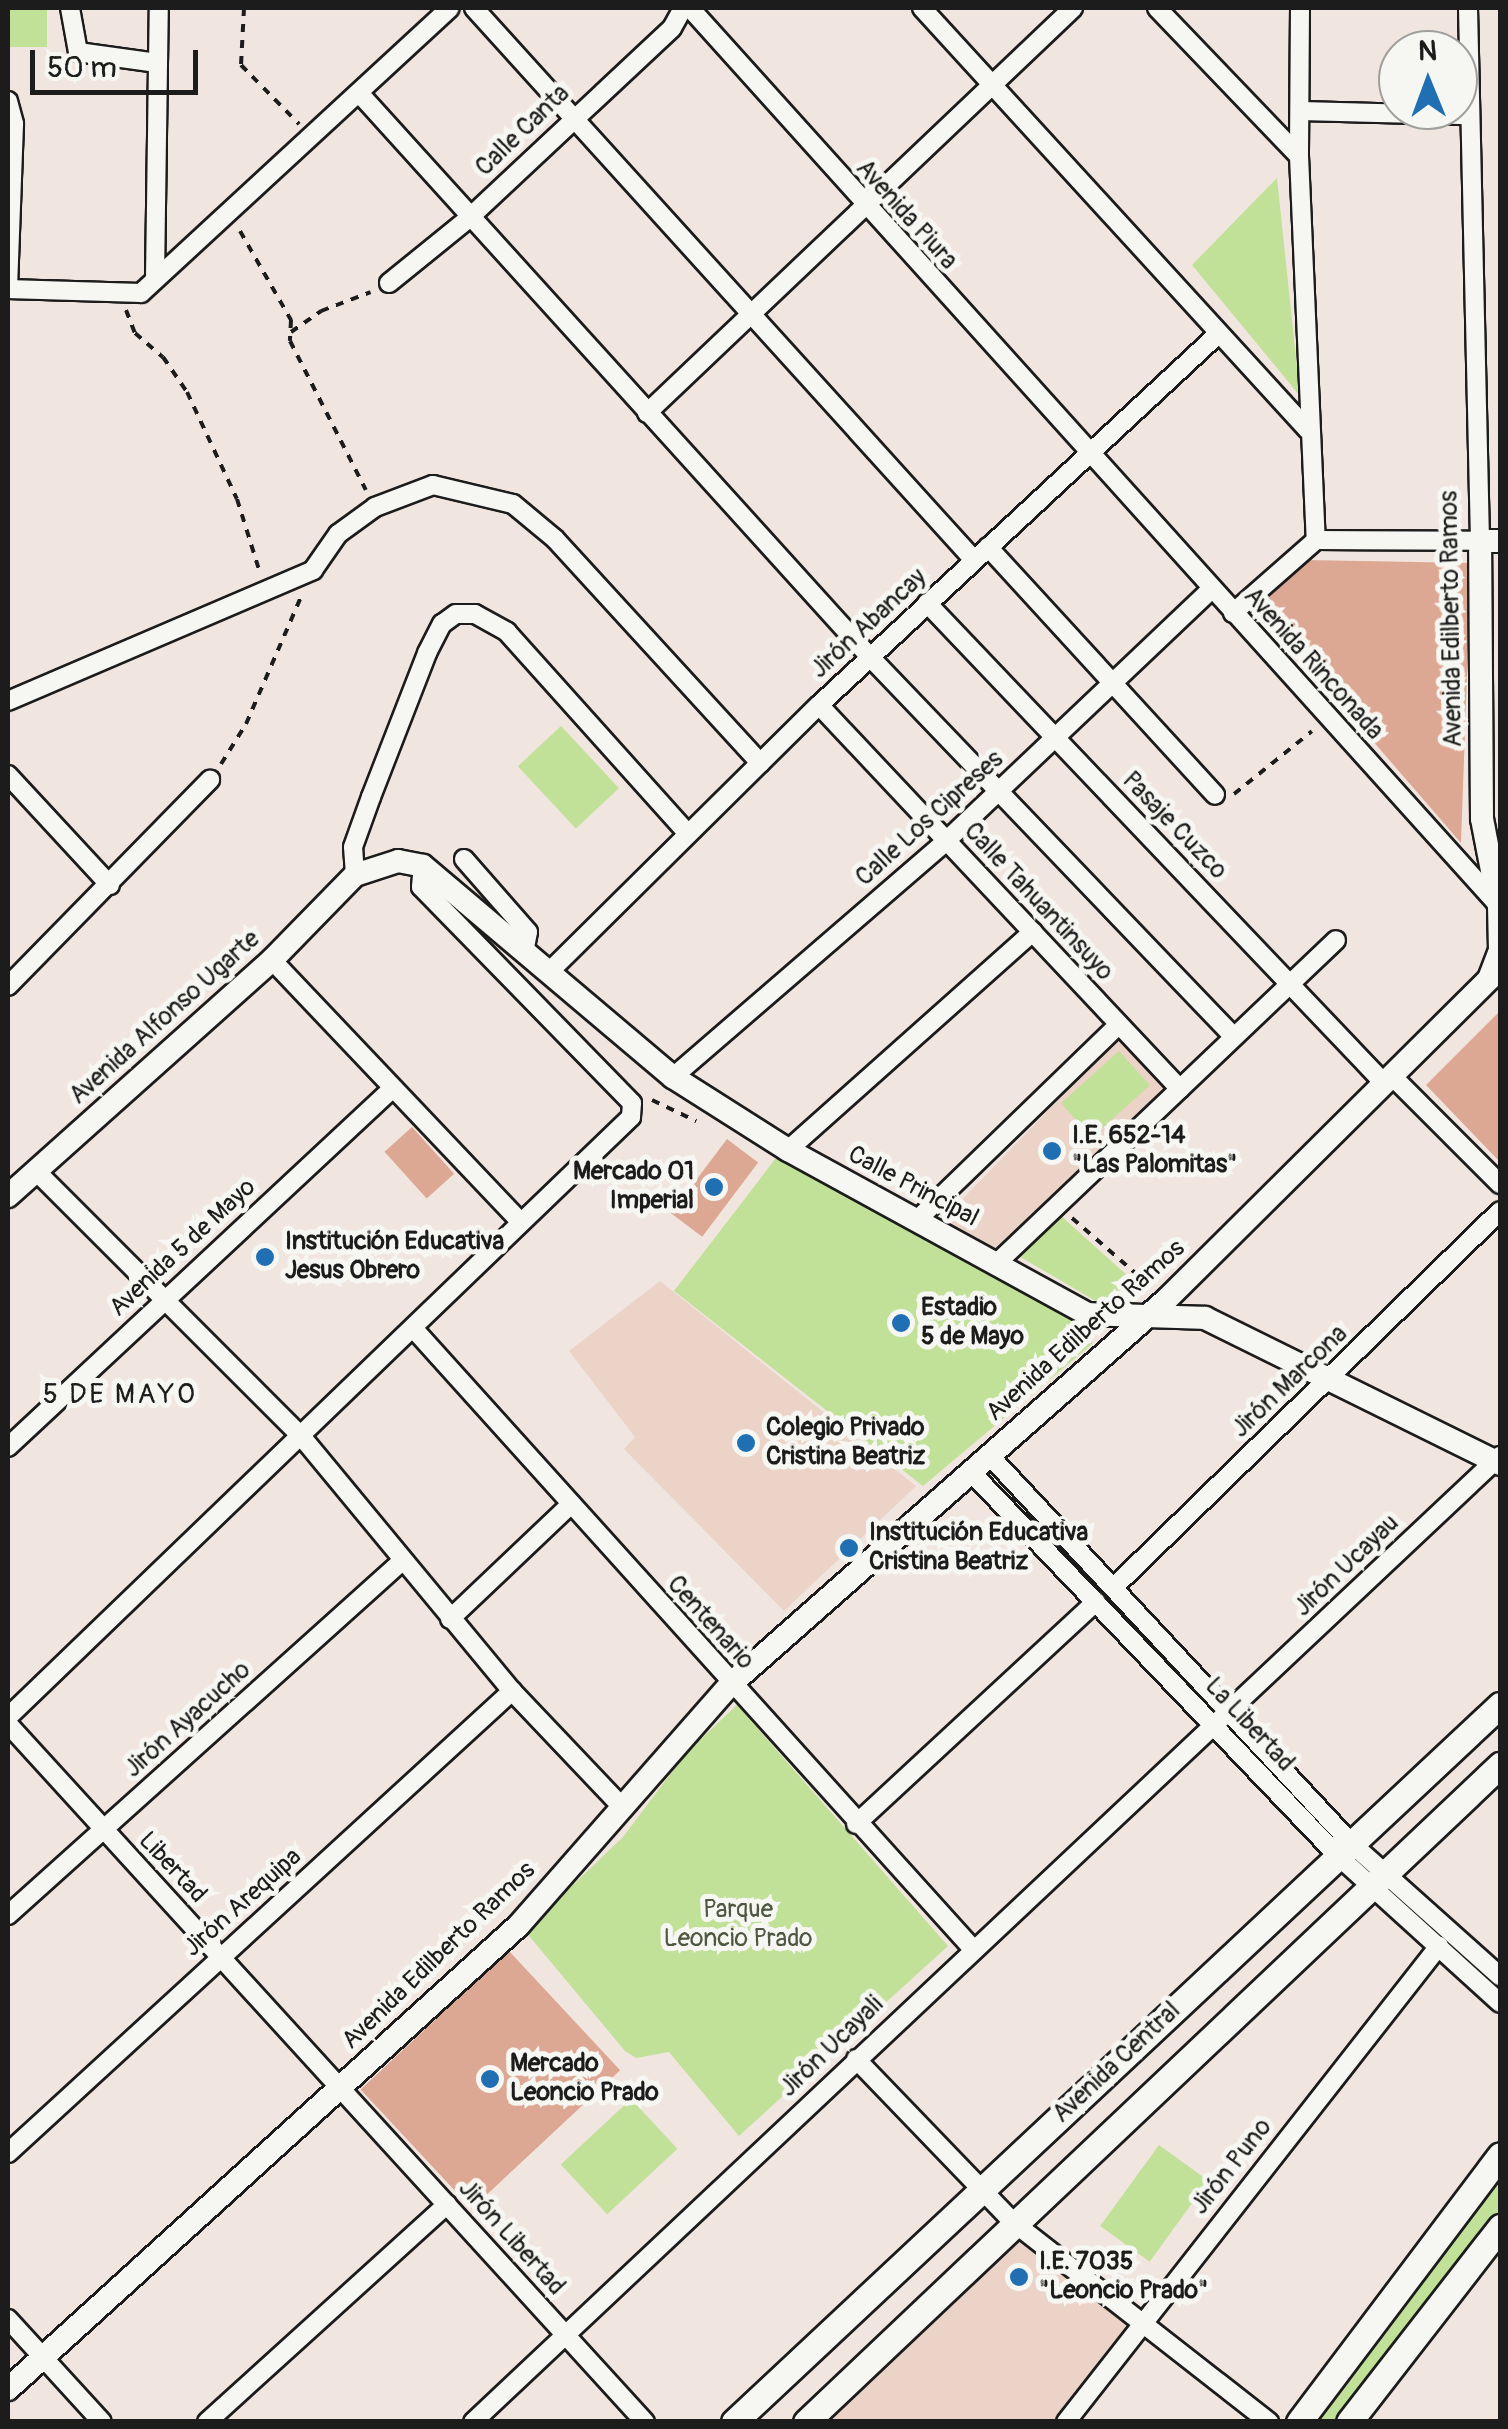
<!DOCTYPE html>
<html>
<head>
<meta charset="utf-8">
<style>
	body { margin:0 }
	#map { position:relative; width:1508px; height:2429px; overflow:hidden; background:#f1e6df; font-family:Pangolin,sans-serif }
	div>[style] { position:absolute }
	.built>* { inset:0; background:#ebd3c8; transform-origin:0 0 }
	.green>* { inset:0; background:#c1e098; transform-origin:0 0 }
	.building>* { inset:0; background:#dda893; transform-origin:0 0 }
	.path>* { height:4px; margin-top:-2px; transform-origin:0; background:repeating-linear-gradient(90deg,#1c1c1c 0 8px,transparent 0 16px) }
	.roads { filter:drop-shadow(2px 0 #1c1c1c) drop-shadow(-2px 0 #1c1c1c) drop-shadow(0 2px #1c1c1c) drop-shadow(0 -2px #1c1c1c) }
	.minor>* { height:18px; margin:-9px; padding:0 9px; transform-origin:9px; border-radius:9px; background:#f6f6f2 }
	.tertiary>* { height:22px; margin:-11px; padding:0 11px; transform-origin:11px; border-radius:11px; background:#f6f6f2 }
	.secondary>* { height:25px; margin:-12.5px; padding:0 12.5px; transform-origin:12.5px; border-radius:12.5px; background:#f6f6f2 }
	.dots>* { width:28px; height:28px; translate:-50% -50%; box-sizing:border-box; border:5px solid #f6f6f2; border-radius:50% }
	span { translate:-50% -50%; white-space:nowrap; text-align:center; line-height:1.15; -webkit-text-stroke:10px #f6f6f2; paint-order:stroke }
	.street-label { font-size:25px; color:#1c1c1c }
	.poi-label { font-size:25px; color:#1c1c1c; font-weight:700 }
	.left { translate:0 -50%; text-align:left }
	.right { translate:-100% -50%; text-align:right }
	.park-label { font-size:25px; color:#4e5741 }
	.neighbourhood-label { font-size:28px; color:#1c1c1c; letter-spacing:2.5px }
	.frame { position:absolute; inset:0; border:10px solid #1c1c1c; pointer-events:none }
	.north { position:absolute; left:1378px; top:30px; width:100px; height:100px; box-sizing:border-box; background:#f6f6f2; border:2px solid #9f9f9c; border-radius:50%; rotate:359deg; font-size:28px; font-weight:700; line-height:40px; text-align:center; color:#1c1c1c }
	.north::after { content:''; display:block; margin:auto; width:35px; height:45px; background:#1f6fb2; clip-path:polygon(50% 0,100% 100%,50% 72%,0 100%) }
	.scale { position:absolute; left:30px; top:50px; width:168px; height:45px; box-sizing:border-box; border:5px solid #1c1c1c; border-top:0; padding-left:12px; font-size:30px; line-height:35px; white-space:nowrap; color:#1c1c1c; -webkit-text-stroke:8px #f6f6f2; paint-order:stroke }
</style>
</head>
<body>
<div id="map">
	<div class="built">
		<div style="left:1120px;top:1036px;width:71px;height:258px;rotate:44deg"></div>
		<div style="clip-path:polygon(660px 1281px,916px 1486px,784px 1611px,624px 1449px,635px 1437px,569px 1351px)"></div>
		<div style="clip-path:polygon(1016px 2226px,1138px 2328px,1066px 2421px,804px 2422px)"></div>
	</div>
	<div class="green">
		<div style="left:8px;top:8px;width:39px;height:39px"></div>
		<div style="clip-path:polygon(1277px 178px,1300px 396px,1192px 265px)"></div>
		<div style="left:561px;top:726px;width:85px;height:59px;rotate:47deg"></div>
		<div style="left:1119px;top:1051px;width:46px;height:78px;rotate:48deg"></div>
		<div style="clip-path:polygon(776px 1158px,1083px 1320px,1092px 1326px,1092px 1344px,923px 1486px,674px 1291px)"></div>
		<div style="clip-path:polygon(1059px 1214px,1140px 1287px,1130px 1304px,1113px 1311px,1017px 1255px)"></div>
		<div style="clip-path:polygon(737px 1705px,948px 1946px,739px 2136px,669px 2052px,636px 2058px,625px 2051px,525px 1931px,623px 1837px,687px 1752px)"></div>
		<div style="left:631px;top:2099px;width:68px;height:96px;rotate:47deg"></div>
		<div style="left:1159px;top:2145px;width:61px;height:100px;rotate:36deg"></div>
		<div style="clip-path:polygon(1500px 2166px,1500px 2217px,1344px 2421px,1307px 2422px)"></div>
	</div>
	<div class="building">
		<div style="clip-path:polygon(1306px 560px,1471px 563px,1461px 843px,1257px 607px)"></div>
		<div style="clip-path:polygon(1500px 1011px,1500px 1162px,1426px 1085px)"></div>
		<div style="left:412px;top:1127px;width:63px;height:37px;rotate:48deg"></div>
		<div style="left:727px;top:1139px;width:39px;height:93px;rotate:37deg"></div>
		<div style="left:509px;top:1951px;width:163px;height:203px;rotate:47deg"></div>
	</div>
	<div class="path">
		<div style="left:244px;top:8px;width:57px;rotate:93deg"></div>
		<div style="left:241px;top:65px;width:83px;rotate:45.5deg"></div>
		<div style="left:240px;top:231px;width:103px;rotate:60.2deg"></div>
		<div style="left:291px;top:320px;width:21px;rotate:93deg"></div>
		<div style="left:290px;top:341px;width:167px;rotate:63deg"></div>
		<div style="left:126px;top:310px;width:25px;rotate:69deg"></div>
		<div style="left:135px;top:333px;width:37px;rotate:41deg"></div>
		<div style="left:163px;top:357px;width:42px;rotate:55.6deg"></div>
		<div style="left:187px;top:392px;width:118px;rotate:65deg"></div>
		<div style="left:237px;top:499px;width:77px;rotate:72.7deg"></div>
		<div style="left:291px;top:332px;width:37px;rotate:-35deg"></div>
		<div style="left:321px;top:311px;width:53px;rotate:-20.8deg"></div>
		<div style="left:221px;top:764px;width:47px;rotate:-58deg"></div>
		<div style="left:246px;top:724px;width:138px;rotate:-66.6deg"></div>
		<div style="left:1234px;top:794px;width:100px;rotate:-38.9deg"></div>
		<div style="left:652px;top:1100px;width:49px;rotate:25.5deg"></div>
		<div style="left:1072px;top:1218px;width:101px;rotate:41deg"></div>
	</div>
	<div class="roads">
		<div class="minor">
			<div style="left:70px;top:8px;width:45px;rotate:79.7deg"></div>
			<div style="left:78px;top:52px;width:80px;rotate:7.9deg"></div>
			<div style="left:474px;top:8px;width:745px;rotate:47.83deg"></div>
			<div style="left:690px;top:8px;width:1209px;rotate:47.98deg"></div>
			<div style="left:922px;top:8px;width:572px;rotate:47.55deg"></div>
			<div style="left:1157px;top:8px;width:205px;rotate:46.2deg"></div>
			<div style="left:1300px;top:8px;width:148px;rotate:90.4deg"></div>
			<div style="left:1299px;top:156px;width:384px;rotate:87.5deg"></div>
			<div style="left:360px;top:94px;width:760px;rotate:47.83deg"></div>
			<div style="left:870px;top:657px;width:526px;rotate:46.23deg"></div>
			<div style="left:8px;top:101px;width:24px;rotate:75deg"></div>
			<div style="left:14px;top:124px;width:165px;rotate:92.1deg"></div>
			<div style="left:1300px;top:111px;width:169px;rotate:1.4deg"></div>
			<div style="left:155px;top:279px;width:271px;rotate:-89.2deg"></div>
			<div style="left:389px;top:283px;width:102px;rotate:-39deg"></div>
			<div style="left:468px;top:219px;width:279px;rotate:-43.1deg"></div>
			<div style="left:672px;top:28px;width:23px;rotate:-61deg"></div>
			<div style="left:8px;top:289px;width:133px;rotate:1.7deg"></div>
			<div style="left:141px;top:293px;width:420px;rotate:-42.7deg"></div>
			<div style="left:647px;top:413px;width:588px;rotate:-43.55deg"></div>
			<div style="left:988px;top:547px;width:336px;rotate:47.5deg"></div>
			<div style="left:927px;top:603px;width:663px;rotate:46.41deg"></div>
			<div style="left:1233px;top:613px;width:111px;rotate:-41.3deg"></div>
			<div style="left:1316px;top:540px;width:164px;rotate:0.3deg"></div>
			<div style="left:1480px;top:541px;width:533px;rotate:-91.29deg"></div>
			<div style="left:8px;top:701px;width:332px;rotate:-23.2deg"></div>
			<div style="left:313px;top:570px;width:44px;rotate:-55.2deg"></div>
			<div style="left:338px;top:534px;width:46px;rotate:-36.1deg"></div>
			<div style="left:375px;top:507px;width:62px;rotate:-20.8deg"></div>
			<div style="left:433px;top:485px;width:82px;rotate:13.4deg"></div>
			<div style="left:513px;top:504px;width:55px;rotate:39.8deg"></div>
			<div style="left:555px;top:539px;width:304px;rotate:47.5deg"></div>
			<div style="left:819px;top:705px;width:527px;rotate:46.77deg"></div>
			<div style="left:8px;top:775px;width:150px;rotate:47.2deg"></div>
			<div style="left:464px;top:859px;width:97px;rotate:48.8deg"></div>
			<div style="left:528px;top:932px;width:20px;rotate:101deg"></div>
			<div style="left:355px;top:875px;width:28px;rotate:-94deg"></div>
			<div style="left:353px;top:847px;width:53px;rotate:-70.2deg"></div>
			<div style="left:371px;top:797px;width:155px;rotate:-68.7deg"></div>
			<div style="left:427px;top:653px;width:33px;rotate:-63deg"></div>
			<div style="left:442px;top:624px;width:17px;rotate:-36deg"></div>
			<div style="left:456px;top:614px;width:19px"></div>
			<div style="left:475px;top:614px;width:37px;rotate:29deg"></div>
			<div style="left:507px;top:632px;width:271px;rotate:48.1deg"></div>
			<div style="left:272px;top:960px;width:361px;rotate:46.5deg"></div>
			<div style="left:548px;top:973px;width:381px;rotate:-44.7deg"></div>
			<div style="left:819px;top:705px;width:543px;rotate:-42.91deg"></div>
			<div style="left:8px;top:986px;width:289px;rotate:-45.6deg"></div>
			<div style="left:1392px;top:1076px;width:153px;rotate:45deg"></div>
			<div style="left:673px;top:1077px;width:361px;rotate:-40.8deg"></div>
			<div style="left:946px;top:841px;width:366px;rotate:-43.5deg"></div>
			<div style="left:788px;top:1150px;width:328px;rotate:-41.7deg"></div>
			<div style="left:36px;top:1171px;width:375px;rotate:45deg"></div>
			<div style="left:301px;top:1436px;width:331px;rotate:50.4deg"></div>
			<div style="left:512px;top:1691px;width:160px;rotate:46.5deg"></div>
			<div style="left:917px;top:1220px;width:281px;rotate:-44.1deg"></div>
			<div style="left:997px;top:1263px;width:468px;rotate:-43.6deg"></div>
			<div style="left:413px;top:1328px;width:835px;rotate:47.96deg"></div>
			<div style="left:8px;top:1447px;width:526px;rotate:-43deg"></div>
			<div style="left:989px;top:1455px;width:531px;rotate:46.99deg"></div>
			<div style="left:1351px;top:1843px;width:200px;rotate:41.8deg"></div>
			<div style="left:970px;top:1471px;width:531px;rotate:46.3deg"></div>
			<div style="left:1337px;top:1855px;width:220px;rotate:42.2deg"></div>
			<div style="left:1113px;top:1588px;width:540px;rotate:-44.25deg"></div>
			<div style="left:450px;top:1619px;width:167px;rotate:-43.5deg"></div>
			<div style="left:8px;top:1717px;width:865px;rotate:-43.92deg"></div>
			<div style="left:631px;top:1117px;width:14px;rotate:-86deg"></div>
			<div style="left:632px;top:1103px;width:302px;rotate:-134.3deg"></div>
			<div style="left:421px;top:887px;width:21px;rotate:-85deg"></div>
			<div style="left:8px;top:1724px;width:945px;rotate:47.62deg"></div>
			<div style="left:856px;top:1824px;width:327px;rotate:-42.8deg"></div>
			<div style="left:8px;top:1915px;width:528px;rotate:-41.93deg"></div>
			<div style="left:856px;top:2059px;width:226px;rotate:46.1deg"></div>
			<div style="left:1013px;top:2222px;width:325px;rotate:38deg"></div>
			<div style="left:8px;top:2153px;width:684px;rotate:-42.51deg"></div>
			<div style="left:8px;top:2319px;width:139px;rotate:47.6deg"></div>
			<div style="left:207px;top:2422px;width:324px;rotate:-42.2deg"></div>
			<div style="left:473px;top:2422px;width:1410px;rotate:-43.25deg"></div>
			<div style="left:1066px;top:2422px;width:605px;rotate:-51.92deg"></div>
		</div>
		<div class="tertiary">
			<div style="left:8px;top:1196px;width:354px;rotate:-41.8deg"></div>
			<div style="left:272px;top:960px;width:119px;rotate:-45.7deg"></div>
			<div style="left:355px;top:875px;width:45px;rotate:-18deg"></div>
			<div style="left:398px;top:861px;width:25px;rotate:11deg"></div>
			<div style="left:423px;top:866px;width:327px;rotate:40.2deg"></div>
			<div style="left:673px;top:1077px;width:136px;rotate:32.4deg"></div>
			<div style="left:788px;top:1150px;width:341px;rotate:28.7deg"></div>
			<div style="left:1087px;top:1314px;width:118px;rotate:1.9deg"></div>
			<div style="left:1205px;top:1318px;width:329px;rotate:26.3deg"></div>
			<div style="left:8px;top:2389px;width:690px;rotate:-42.24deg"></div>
			<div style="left:519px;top:1925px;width:321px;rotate:-48.7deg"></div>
			<div style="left:731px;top:1684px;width:580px;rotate:-41.44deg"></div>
			<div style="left:1166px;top:1300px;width:455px;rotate:-44.8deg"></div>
			<div style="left:1489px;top:979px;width:31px;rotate:-69deg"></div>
			<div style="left:1500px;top:950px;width:43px;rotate:-91.3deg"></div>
			<div style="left:1499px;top:907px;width:90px;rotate:-100.9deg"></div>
			<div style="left:1482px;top:819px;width:278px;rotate:-90.4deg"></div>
			<div style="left:1480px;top:541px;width:20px"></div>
		</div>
		<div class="secondary">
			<div style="left:734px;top:2422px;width:1049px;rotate:-43.11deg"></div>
			<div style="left:806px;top:2422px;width:956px;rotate:-43.43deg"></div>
			<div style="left:1299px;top:2422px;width:334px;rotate:-53deg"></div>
			<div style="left:1349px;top:2422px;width:247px;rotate:-52.2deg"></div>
		</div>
	</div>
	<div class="dots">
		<div style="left:1052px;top:1151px;background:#1f6fb2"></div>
		<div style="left:714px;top:1187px;background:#1f6fb2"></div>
		<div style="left:265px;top:1257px;background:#1f6fb2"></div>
		<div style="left:901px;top:1323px;background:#1f6fb2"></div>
		<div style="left:746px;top:1443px;background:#1f6fb2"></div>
		<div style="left:849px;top:1548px;background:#1f6fb2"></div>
		<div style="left:490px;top:2079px;background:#1f6fb2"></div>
		<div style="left:1019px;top:2277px;background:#1f6fb2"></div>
	</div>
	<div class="street-label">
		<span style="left:523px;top:131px;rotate:-44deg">Calle Canta</span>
		<span style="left:906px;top:215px;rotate:48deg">Avenida Piura</span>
		<span style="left:1452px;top:619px;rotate:-91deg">Avenida Edilberto Ramos</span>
		<span style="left:869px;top:624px;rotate:-43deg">Jirón Abancay</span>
		<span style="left:1313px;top:664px;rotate:48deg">Avenida Rinconada</span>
		<span style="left:930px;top:819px;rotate:-42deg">Calle Los Cipreses</span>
		<span style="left:1174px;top:826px;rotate:46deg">Pasaje Cuzco</span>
		<span style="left:1038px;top:902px;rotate:47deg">Calle Tahuantinsuyo</span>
		<span style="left:165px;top:1018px;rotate:-42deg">Avenida Alfonso Ugarte</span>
		<span style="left:913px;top:1187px;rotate:28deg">Calle Principal</span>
		<span style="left:183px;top:1248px;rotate:-43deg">Avenida 5 de Mayo</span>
		<span style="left:1086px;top:1331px;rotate:-42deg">Avenida Edilberto Ramos</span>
		<span style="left:1290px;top:1382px;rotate:-44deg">Jirón Marcona</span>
		<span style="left:1347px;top:1566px;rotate:-44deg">Jirón Ucayau</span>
		<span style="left:710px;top:1623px;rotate:48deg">Centenario</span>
		<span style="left:188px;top:1720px;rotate:-42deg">Jirón Ayacucho</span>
		<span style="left:1249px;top:1725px;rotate:47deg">La Libertad</span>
		<span style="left:172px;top:1868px;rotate:47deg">Libertad</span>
		<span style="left:243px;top:1903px;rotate:-42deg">Jirón Arequipa</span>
		<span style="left:439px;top:1956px;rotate:-44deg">Avenida Edilberto Ramos</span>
		<span style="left:832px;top:2047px;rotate:-44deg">Jirón Ucayali</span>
		<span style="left:1117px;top:2063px;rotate:-43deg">Avenida Central</span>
		<span style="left:1232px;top:2167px;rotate:-52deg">Jirón Puno</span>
		<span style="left:511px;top:2238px;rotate:48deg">Jirón Libertad</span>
	</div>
	<div class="poi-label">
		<span class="left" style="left:1072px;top:1151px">I.E. 652-14<br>"Las Palomitas"</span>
		<span class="right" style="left:694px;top:1187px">Mercado 01<br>Imperial</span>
		<span class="left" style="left:285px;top:1257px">Institución Educativa<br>Jesus Obrero</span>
		<span class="left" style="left:921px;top:1323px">Estadio<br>5 de Mayo</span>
		<span class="left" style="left:766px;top:1443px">Colegio Privado<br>Cristina Beatriz</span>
		<span class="left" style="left:869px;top:1548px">Institución Educativa<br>Cristina Beatriz</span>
		<span class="left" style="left:510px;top:2079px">Mercado<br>Leoncio Prado</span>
		<span class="left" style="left:1039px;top:2277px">I.E. 7035<br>"Leoncio Prado"</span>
	</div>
	<div class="park-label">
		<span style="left:738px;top:1925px">Parque<br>Leoncio Prado</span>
	</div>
	<div class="neighbourhood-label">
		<span style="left:120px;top:1395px">5 DE MAYO</span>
	</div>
	<div class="frame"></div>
	<div class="north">N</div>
	<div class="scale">50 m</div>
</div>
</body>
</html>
